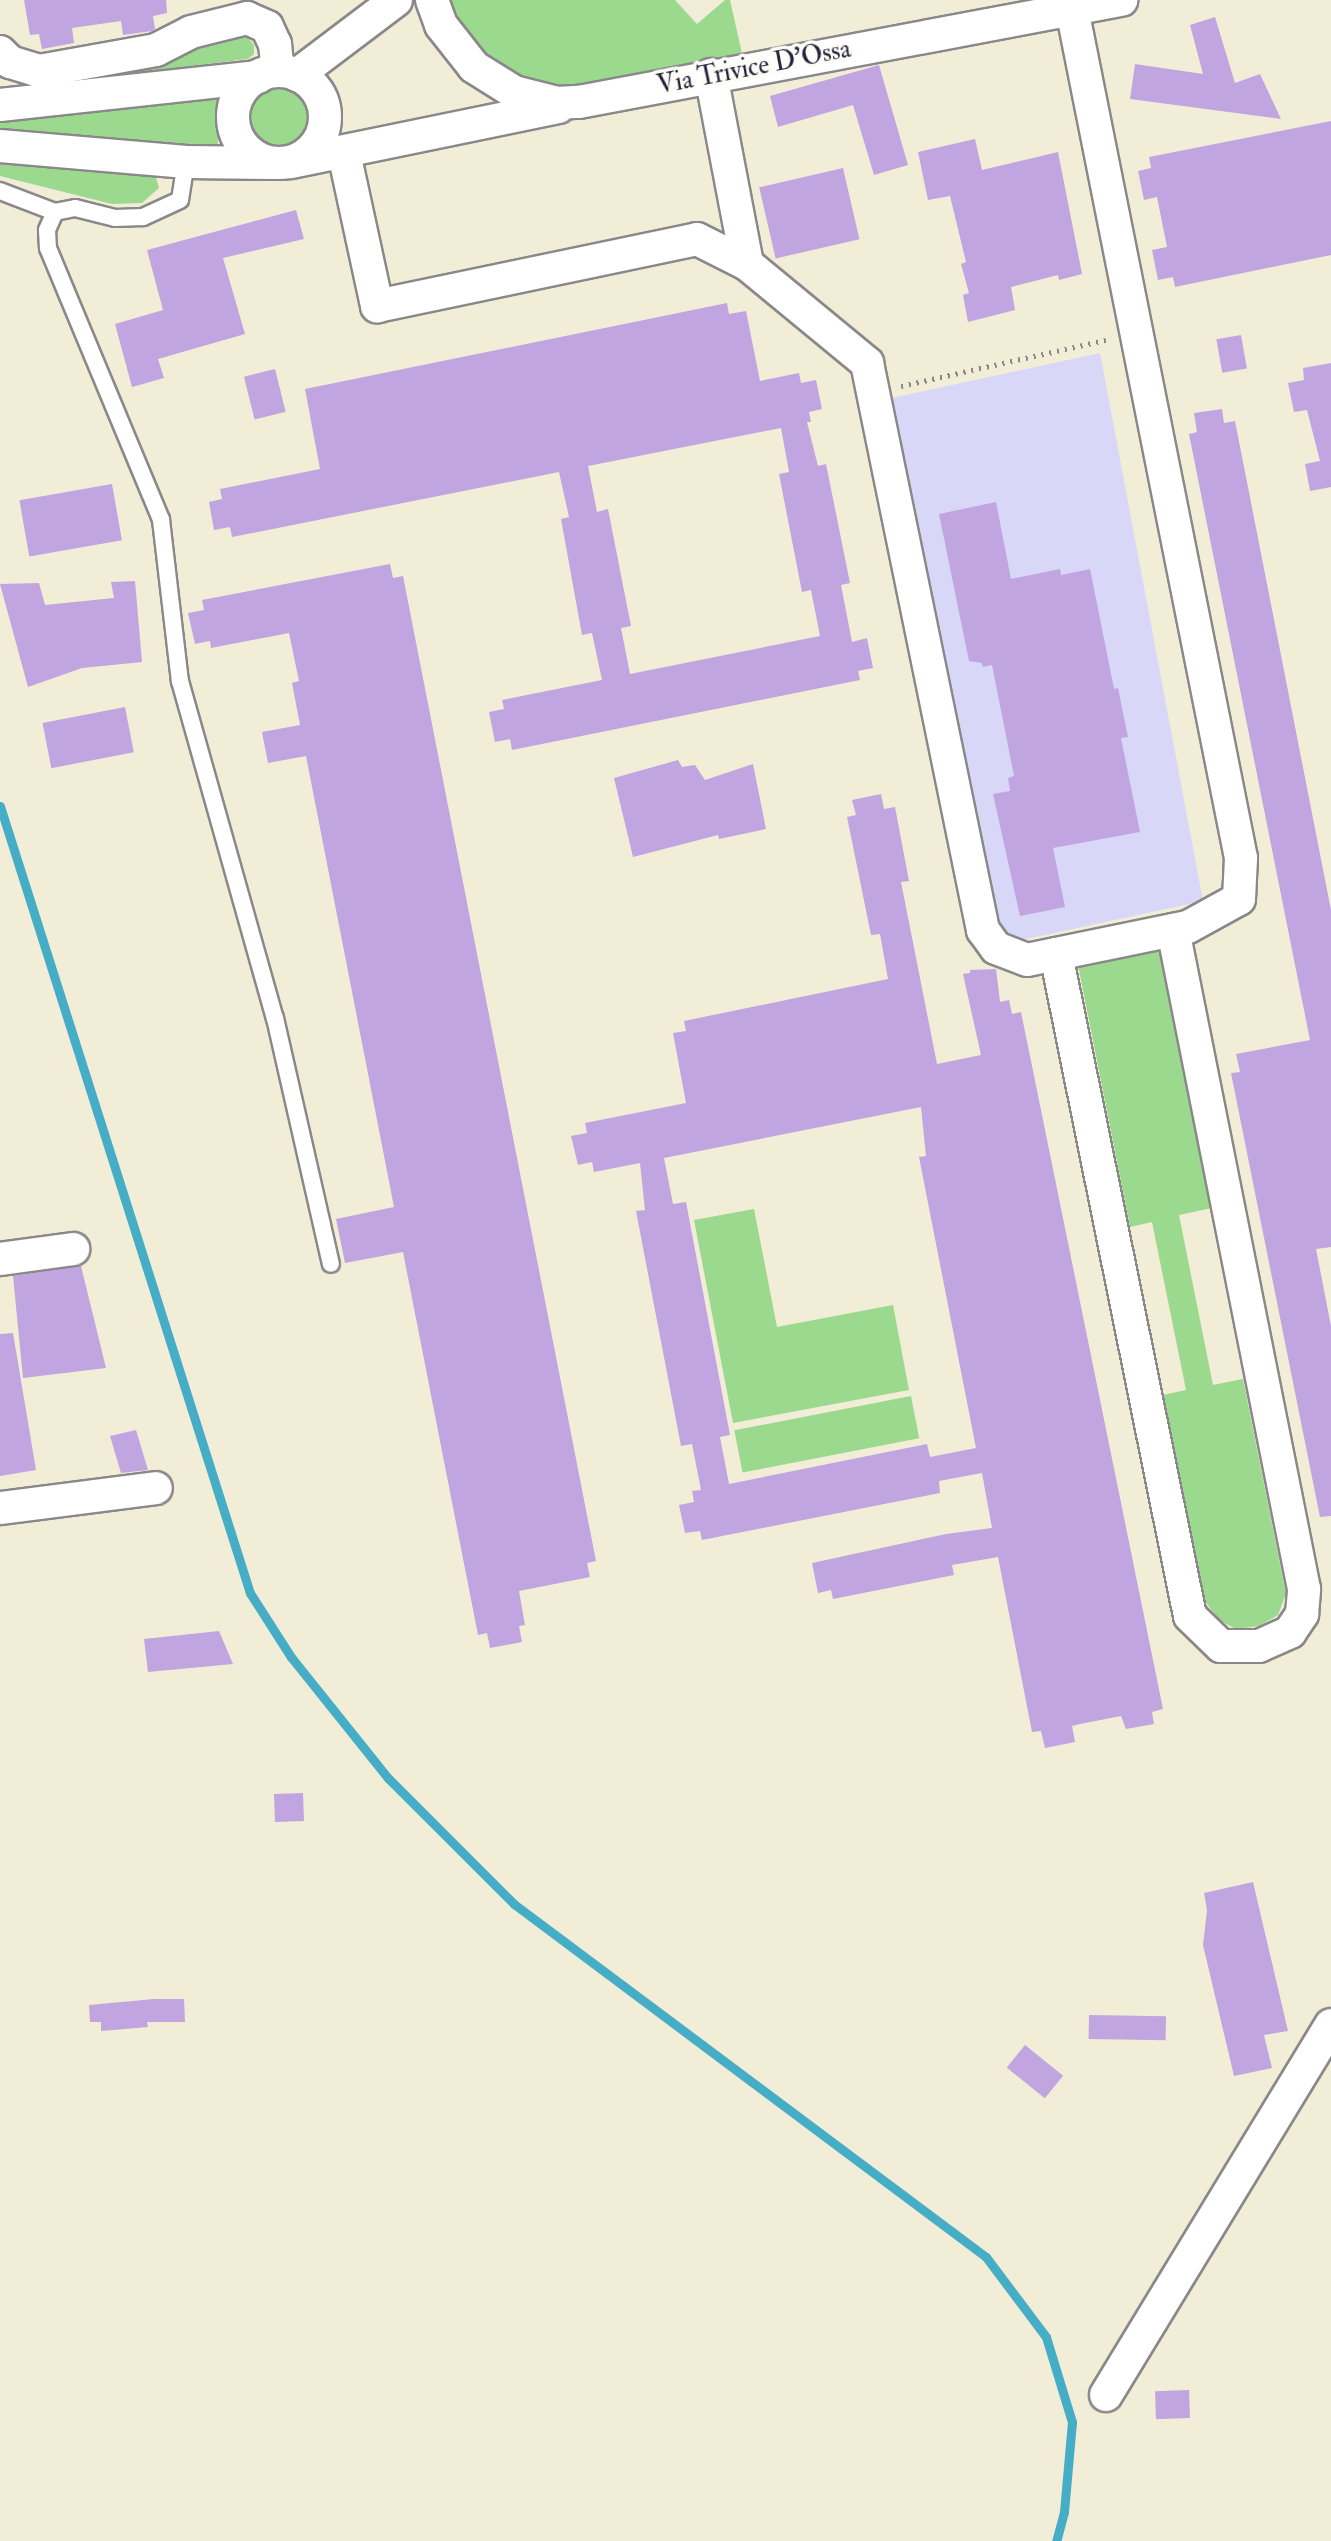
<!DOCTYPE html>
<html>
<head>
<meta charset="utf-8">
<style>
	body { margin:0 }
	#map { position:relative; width:1331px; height:2541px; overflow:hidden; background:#f1edd7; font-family:"IM FELL Double Pica",serif }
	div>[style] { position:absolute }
	.built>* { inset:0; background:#d8d7f8 }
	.green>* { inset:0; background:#9bd98e; transform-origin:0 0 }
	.round { border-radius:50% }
	.stream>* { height:9px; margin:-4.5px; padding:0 4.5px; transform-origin:4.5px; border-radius:4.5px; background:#45adc5 }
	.building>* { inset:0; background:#c1a5e0; transform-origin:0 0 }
	.path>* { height:5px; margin-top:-2.5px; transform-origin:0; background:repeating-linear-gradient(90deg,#8a8889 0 2px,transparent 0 8px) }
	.roads { filter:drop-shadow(2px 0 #8a8889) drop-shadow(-2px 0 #8a8889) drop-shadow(0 2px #8a8889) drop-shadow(0 -2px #8a8889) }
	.service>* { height:16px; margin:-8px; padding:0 8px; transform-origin:8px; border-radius:8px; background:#fff }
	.minor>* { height:32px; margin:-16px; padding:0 16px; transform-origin:16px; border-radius:16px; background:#fff }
	.minor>.ring { margin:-16px; padding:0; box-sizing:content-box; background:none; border:32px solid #fff; border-radius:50% }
	span { translate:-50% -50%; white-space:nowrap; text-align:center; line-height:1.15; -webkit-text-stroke:7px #fdfcf7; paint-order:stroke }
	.street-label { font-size:26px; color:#22223b }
</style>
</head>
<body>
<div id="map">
	<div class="built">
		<div style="clip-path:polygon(1100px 353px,1203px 901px,1026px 939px,1009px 937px,996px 924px,980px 862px,892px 398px)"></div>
	</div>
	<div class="green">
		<div style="clip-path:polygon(449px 0,675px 0,697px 24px,725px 0,730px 0,743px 58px,576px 90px,526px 83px,499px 68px,472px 42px)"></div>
		<div style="clip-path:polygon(235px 34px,248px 38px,254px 45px,254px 54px,248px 59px,42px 84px)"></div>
		<div class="round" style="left:250px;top:89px;width:58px;height:58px"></div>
		<div style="clip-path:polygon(226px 97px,216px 153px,0 133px,0 119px)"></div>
		<div style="clip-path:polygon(0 157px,155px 174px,159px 188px,142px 203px,112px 204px,0 176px)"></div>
		<div style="clip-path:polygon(1160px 949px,1212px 1208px,1179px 1215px,1213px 1385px,1243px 1379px,1286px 1594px,1278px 1615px,1259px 1626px,1236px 1629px,1219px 1620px,1204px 1600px,1163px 1395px,1186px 1390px,1152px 1222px,1130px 1227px,1078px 965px)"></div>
		<div style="clip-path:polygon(754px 1209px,777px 1327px,893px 1305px,909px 1390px,733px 1423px,694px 1220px)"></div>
		<div style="left:911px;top:1396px;width:43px;height:180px;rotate:79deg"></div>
	</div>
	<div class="stream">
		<div style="left:0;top:806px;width:826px;rotate:72.38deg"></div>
		<div style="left:250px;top:1593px;width:76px;rotate:57.4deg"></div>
		<div style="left:291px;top:1657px;width:155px;rotate:51.3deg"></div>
		<div style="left:388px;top:1778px;width:178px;rotate:45deg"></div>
		<div style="left:514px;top:1904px;width:589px;rotate:36.79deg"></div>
		<div style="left:986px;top:2257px;width:100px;rotate:53.1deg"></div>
		<div style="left:1046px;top:2337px;width:89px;rotate:73deg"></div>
		<div style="left:1072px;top:2422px;width:90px;rotate:95.1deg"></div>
		<div style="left:1064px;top:2512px;width:30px;rotate:105deg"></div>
	</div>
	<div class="building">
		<div style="clip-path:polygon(24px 0,166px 0,167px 13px,153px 16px,155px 29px,152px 31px,123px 35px,121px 21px,72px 28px,74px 43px,42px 49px,39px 34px,30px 35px)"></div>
		<div style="clip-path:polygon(1215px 17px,1235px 83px,1260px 74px,1281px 119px,1130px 99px,1135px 64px,1203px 74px,1190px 25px)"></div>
		<div style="clip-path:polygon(879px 65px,908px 165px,874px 175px,853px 105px,778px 127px,770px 96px)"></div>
		<div style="clip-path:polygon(1331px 121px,1331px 255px,1175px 287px,1173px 277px,1158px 280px,1152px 250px,1167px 247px,1157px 197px,1144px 200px,1138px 171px,1151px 168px,1149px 157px)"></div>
		<div style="clip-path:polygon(975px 139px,982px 170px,1058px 152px,1082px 274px,1059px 280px,1058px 275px,1011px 287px,1015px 310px,968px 322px,963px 295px,969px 293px,961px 264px,966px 262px,950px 196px,928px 200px,918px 152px)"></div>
		<div style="left:843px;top:168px;width:73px;height:86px;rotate:77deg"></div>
		<div style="clip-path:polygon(296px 210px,304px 239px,223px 258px,245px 334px,158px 359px,164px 378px,132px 387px,115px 324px,163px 310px,147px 250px)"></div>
		<div style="clip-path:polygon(evenodd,727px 303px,729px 314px,746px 311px,760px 381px,799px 373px,801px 383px,816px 380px,822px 409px,809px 412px,811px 422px,807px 422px,818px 466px,826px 464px,850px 583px,841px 585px,852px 642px,867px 638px,873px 668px,858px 671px,860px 680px,512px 750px,510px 739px,495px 742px,489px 712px,504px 709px,502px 700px,602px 680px,592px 633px,582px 635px,561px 519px,569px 517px,559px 472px,232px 537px,230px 527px,214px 530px,209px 502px,222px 499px,220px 489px,320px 469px,305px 389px,727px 303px,781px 428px,789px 472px,779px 474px,802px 592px,811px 590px,820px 636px,630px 674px,621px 628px,631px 626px,608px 509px,597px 512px,588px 466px,781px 428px)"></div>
		<div style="left:1241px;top:335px;width:34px;height:25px;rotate:80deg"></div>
		<div style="clip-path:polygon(1331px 363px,1331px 487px,1310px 491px,1305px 464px,1320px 461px,1307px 410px,1294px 412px,1288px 383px,1304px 380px,1303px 368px)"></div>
		<div style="left:275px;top:369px;width:44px;height:32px;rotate:76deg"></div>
		<div style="clip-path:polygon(1222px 409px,1224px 423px,1235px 421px,1331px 910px,1331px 1247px,1316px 1249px,1331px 1326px,1331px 1516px,1320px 1517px,1231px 1073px,1240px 1072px,1236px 1054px,1310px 1040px,1189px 434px,1197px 432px,1194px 413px)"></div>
		<div style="left:112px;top:484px;width:57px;height:94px;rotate:80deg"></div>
		<div style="clip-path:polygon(996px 502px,1011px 579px,1060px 569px,1061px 575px,1090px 569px,1114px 689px,1118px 688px,1128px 737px,1121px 738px,1140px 832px,1053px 848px,1065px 907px,1020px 916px,993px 794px,1010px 791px,1008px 778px,1014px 776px,992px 665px,983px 667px,982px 663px,969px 661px,939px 514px)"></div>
		<div style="clip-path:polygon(390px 564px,393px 578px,403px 576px,596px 1561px,587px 1563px,590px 1577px,519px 1591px,525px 1625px,519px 1626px,522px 1642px,490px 1648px,487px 1633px,478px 1635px,403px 1252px,345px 1263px,336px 1219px,394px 1207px,306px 756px,268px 763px,262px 732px,300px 725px,292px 683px,299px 681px,289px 633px,211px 648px,210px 641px,195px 644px,188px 613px,204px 610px,202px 600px)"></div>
		<div style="clip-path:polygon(135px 581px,142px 662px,82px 668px,28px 687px,0 584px,39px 583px,45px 605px,114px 598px,111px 582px)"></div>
		<div style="left:125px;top:707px;width:46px;height:84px;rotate:79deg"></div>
		<div style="clip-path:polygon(678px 760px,682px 767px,695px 765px,705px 780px,753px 764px,766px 829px,719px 839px,718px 835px,633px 857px,614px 778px)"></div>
		<div style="clip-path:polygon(evenodd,881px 794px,884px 809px,895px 807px,909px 881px,901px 882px,937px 1064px,981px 1055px,963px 974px,970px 973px,970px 970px,996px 969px,1000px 1002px,1009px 1000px,1012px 1014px,1021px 1012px,1163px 1709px,1152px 1712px,1154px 1724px,1126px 1729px,1121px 1716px,1080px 1724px,1072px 1726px,1075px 1742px,1045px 1748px,1041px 1731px,1032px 1732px,998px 1557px,952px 1565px,954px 1575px,833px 1599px,831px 1590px,818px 1593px,812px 1563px,946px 1534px,992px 1528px,982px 1473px,939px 1481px,940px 1493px,702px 1540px,700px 1531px,685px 1533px,679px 1505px,694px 1502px,692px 1491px,701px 1490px,692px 1444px,681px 1446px,636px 1211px,645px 1210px,640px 1163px,594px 1172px,592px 1162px,578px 1165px,571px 1136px,587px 1133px,585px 1123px,686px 1103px,673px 1033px,686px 1031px,684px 1021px,888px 979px,880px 934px,871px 935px,847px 817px,856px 815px,852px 800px,881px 794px,921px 1107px,926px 1156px,919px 1157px,976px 1448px,930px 1457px,927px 1444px,729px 1484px,720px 1437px,730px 1435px,686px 1202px,673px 1204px,664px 1158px,921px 1107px)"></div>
		<div style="clip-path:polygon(81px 1266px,106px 1368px,23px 1378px,13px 1276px)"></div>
		<div style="clip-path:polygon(13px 1333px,36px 1470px,0 1476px,0 1334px)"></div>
		<div style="clip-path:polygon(136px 1430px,148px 1470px,121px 1473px,110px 1436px)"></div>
		<div style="clip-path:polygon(219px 1631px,233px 1664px,148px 1672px,144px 1639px)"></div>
		<div style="left:303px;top:1793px;width:28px;height:29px;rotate:88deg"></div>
		<div style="clip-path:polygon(1253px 1882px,1288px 2031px,1264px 2035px,1272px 2068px,1234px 2076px,1203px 1945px,1207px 1910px,1204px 1893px)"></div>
		<div style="clip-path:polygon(154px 1999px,184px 1999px,185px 2022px,147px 2022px,148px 2027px,101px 2031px,101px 2022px,90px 2022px,89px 2005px)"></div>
		<div style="left:1089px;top:2015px;width:77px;height:24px;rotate:1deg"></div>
		<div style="left:1025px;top:2045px;width:49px;height:29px;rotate:39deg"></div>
		<div style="left:1189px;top:2390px;width:28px;height:34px;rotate:88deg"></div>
	</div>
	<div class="path">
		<div style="left:901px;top:386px;width:214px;rotate:-12.7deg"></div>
	</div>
	<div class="roads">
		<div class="service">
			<div style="left:186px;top:162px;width:38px;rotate:99deg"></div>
			<div style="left:180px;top:200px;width:41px;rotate:155.3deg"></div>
			<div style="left:143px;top:217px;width:28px;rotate:178deg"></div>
			<div style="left:115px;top:218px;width:41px;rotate:-166deg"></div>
			<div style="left:75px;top:208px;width:20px;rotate:169deg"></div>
			<div style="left:55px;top:212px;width:20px;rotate:114deg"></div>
			<div style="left:47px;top:230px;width:18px;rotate:87deg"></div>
			<div style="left:48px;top:248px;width:295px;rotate:67.4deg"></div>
			<div style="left:161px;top:520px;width:162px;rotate:83.3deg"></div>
			<div style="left:180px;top:681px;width:350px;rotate:74.3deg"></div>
			<div style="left:275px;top:1018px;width:252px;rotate:77.2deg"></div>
			<div style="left:0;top:191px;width:59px;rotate:20.9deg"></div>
		</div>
		<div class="minor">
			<div style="left:432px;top:0;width:27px;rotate:70deg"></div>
			<div style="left:441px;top:25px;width:53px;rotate:51.8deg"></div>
			<div style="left:474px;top:67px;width:47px;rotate:32deg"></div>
			<div style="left:514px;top:92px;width:44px;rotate:14.3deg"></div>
			<div style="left:557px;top:103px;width:22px;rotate:-3deg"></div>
			<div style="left:579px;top:102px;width:552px;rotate:-10.66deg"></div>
			<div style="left:0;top:52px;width:14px;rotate:45deg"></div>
			<div style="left:10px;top:62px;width:30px;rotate:17deg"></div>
			<div style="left:39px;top:71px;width:119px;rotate:-10.2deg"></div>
			<div style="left:156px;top:50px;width:39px;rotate:-27deg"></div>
			<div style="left:191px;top:32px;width:58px;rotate:-14deg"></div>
			<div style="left:247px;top:18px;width:22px;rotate:24deg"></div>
			<div style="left:267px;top:27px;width:19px;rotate:65deg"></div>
			<div style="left:275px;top:44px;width:27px;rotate:84deg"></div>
			<div class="ring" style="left:233px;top:71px;width:60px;height:60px"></div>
			<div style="left:297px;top:75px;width:124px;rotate:-37.1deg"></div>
			<div style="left:711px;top:75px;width:192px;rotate:79.2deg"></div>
			<div style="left:747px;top:264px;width:156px;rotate:39.5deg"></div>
			<div style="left:867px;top:363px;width:579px;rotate:78.44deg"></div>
			<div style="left:983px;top:930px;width:22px;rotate:54deg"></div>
			<div style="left:996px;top:948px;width:33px;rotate:21deg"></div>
			<div style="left:1027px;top:960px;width:164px;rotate:-11.6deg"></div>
			<div style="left:1188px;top:927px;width:58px;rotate:-28.8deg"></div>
			<div style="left:1239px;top:899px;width:41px;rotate:-87.2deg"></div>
			<div style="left:1241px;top:858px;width:866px;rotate:-101.26deg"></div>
			<div style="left:1072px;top:9px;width:9px;rotate:-77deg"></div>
			<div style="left:0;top:105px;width:260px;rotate:-6.2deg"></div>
			<div style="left:0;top:146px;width:187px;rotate:4.9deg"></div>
			<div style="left:186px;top:162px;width:86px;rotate:0.7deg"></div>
			<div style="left:344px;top:153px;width:157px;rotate:77.8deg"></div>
			<div style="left:377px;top:306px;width:327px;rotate:-11.8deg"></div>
			<div style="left:697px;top:239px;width:56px;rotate:26.6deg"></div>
			<div style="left:291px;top:162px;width:273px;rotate:-11.6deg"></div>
			<div style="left:1056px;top:954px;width:675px;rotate:78.56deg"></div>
			<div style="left:1190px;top:1616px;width:43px;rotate:44.1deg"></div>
			<div style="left:1221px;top:1646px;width:38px"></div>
			<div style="left:1259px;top:1646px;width:34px;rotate:-24deg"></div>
			<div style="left:1290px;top:1632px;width:22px;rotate:-56deg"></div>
			<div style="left:1302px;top:1614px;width:25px;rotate:-85deg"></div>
			<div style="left:1304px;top:1589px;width:672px;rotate:-101.24deg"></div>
			<div style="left:0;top:1259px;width:74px;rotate:-7.8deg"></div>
			<div style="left:0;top:1508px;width:157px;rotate:-7.3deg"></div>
			<div style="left:1106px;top:2395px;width:433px;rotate:-58.7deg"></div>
		</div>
	</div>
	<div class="street-label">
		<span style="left:754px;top:68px;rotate:-11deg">Via Trivice D'Ossa</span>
	</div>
</div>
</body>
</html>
